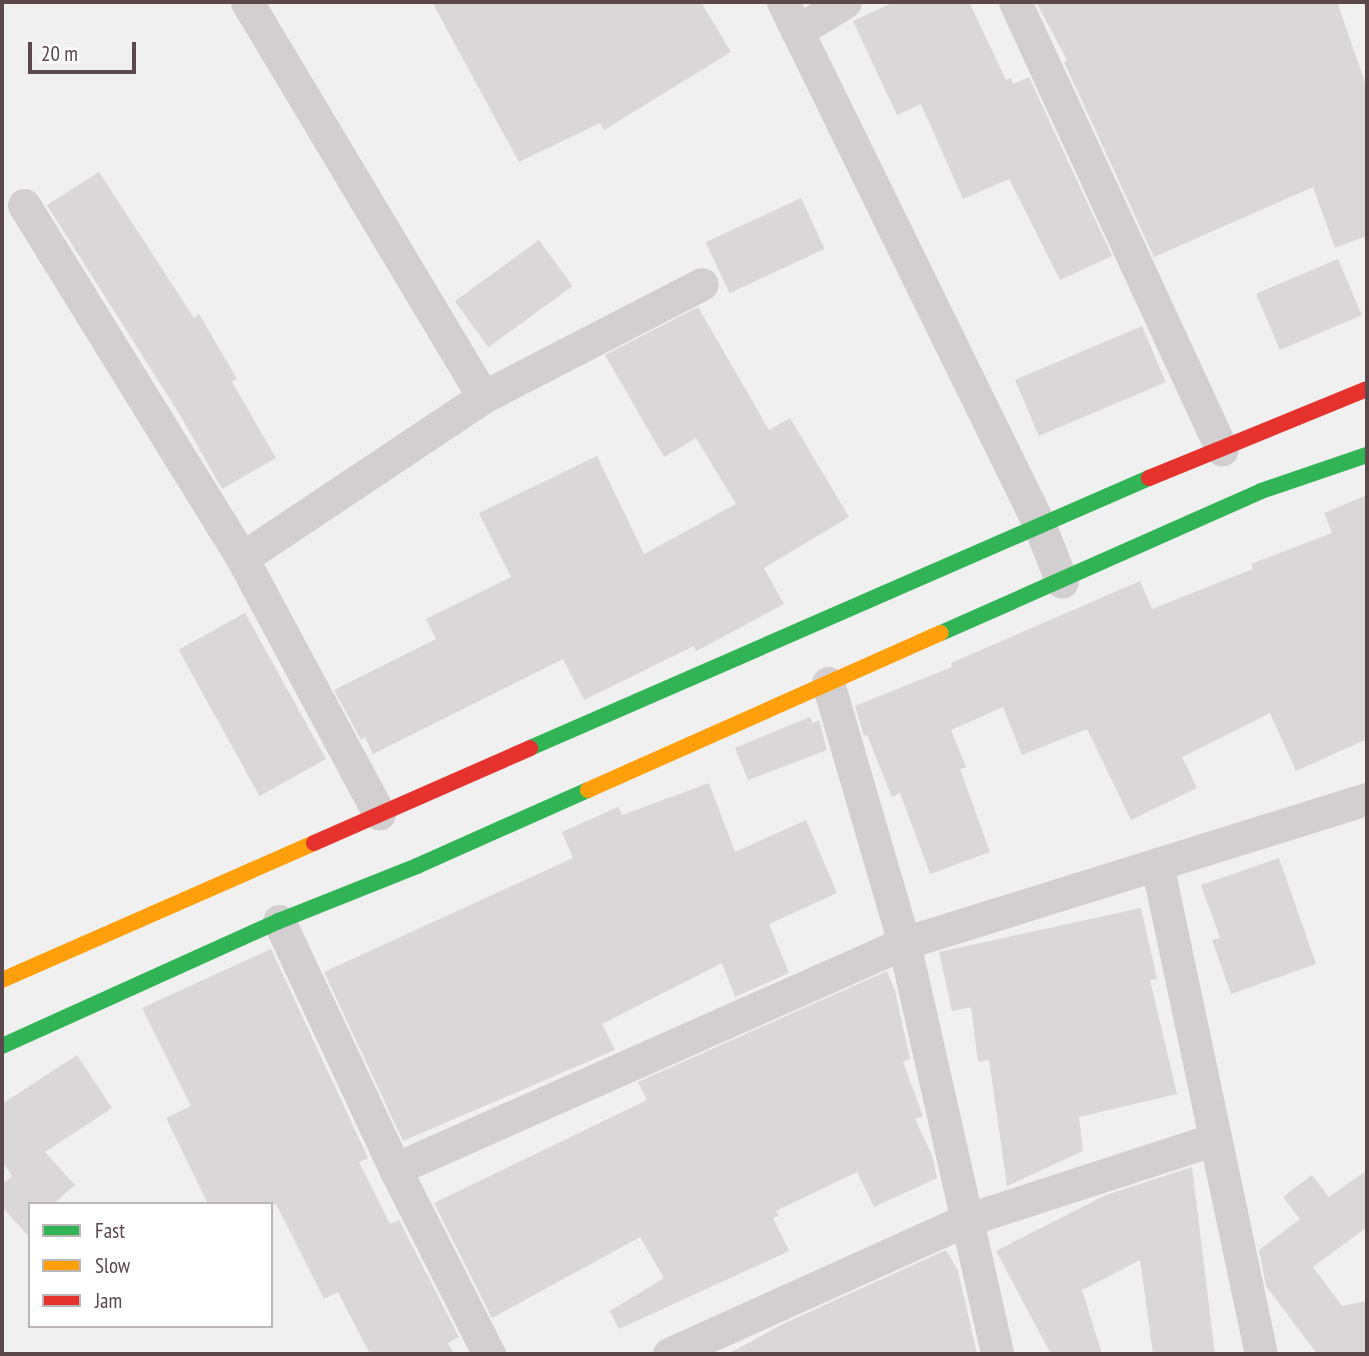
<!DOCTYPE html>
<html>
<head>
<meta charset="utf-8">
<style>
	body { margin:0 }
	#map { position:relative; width:1369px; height:1356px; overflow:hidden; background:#f0f0f0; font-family:"PT Sans Narrow",sans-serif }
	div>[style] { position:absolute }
	.building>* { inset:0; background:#dad7d8; transform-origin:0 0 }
	.street>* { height:33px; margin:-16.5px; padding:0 16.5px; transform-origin:16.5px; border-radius:16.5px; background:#d3ced0 }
	.fast>* { height:16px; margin:-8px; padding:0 8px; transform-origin:8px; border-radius:8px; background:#30b455 }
	.slow>* { height:16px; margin:-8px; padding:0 8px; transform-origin:8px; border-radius:8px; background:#ff9f0a }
	.jam>* { height:16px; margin:-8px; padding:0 8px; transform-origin:8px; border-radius:8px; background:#e5322d }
	span { translate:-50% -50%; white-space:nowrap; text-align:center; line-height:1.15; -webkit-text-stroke:5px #fff; paint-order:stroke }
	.frame { position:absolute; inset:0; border:4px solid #5b484d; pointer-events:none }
	.legend { position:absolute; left:28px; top:1202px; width:245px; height:126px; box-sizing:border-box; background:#fff; border:2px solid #bdb6b8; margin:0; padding:9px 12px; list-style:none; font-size:21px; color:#5b484d }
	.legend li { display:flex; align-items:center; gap:14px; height:35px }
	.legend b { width:35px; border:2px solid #bdb6b8 }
	.scale { position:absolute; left:28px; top:42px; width:108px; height:32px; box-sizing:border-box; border:4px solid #5b484d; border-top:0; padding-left:9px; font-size:21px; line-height:24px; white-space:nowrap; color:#5b484d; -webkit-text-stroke:5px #fff; paint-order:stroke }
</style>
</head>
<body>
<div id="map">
	<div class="building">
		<div style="clip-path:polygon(432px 2px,701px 2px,731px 52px,604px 130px,600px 123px,519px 162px)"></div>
		<div style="clip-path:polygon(894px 2px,969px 2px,1006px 80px,1011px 78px,1013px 84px,1029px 77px,1112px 256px,1060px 280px,1009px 179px,963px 199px,921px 104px,897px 115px,853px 21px)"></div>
		<div style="clip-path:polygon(1036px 2px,1337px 2px,1367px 88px,1367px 236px,1335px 248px,1313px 187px,1154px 257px,1064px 62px,1067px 60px)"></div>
		<div style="clip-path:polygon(99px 172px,194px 318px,199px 314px,237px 379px,232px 382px,276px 458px,222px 489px,180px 415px,47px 205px)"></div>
		<div style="left:801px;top:198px;width:56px;height:105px;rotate:65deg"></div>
		<div style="left:539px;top:240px;width:57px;height:104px;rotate:54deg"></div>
		<div style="left:1338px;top:259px;width:61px;height:89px;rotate:67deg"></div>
		<div style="clip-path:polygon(698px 307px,769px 430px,790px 418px,849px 517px,764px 568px,784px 604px,702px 648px,696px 651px,694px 646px,584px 700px,563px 659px,373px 754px,365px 737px,361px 740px,334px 690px,436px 639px,426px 619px,511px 577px,479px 513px,597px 456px,644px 554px,736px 504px,696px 438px,664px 457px,605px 355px)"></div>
		<div style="left:1142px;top:326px;width:61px;height:138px;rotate:67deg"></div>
		<div style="clip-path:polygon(1367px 495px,1367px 739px,1296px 771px,1270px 713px,1182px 757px,1197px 788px,1131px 820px,1087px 729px,1022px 755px,1003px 707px,951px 730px,966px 767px,960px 769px,990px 852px,930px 874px,900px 793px,892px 797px,867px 735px,864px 736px,855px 706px,952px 667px,951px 663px,1140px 581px,1152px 609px,1253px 569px,1251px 564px,1332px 533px,1324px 513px)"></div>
		<div style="left:245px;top:613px;width:167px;height:76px;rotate:61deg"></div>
		<div style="clip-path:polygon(810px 717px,813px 723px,819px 720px,827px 750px,748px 780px,735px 748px)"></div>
		<div style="clip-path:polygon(709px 783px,735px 852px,806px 820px,837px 893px,769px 924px,789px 973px,735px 997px,722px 963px,602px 1024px,615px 1050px,403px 1141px,324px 972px,573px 858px,562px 832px,618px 807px,622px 815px)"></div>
		<div style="clip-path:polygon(1279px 858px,1316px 964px,1231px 994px,1212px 940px,1220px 938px,1201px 885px)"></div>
		<div style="clip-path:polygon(1141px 908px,1157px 979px,1150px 980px,1177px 1094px,1079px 1117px,1083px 1151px,1007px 1186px,989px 1060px,978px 1062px,971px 1007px,952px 1011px,939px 952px)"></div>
		<div style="clip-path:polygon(271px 949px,368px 1158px,359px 1162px,390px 1224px,399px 1220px,459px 1337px,448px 1343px,454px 1354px,370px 1354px,338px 1292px,324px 1299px,276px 1204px,208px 1204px,166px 1118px,191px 1106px,142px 1008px)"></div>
		<div style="clip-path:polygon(887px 971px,895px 991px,910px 1059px,903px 1062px,923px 1116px,915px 1119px,932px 1155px,937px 1178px,874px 1207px,857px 1172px,776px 1211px,779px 1216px,773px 1218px,789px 1251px,619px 1329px,610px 1311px,664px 1278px,640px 1237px,492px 1318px,434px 1203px,647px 1100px,638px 1082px)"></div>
		<div style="clip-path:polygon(77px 1055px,112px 1108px,45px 1152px,75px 1185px,53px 1204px,30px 1204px,30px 1238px,2px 1207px,2px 1185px,12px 1176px,2px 1161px,2px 1104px)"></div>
		<div style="clip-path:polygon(1192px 1167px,1215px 1354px,1153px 1354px,1140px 1260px,1082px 1290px,1102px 1354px,1051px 1354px,996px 1251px,1106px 1195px)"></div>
		<div style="clip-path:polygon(1367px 1170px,1367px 1227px,1313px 1267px,1342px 1306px,1367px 1301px,1367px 1354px,1317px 1354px,1266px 1286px,1259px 1250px,1300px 1219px,1283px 1197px,1312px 1175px,1329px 1197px)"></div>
		<div style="clip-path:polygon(946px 1250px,958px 1271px,977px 1354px,728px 1354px,785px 1323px)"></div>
	</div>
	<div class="street">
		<div style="left:247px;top:2px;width:460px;rotate:59.1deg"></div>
		<div style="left:783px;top:2px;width:581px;rotate:63.88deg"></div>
		<div style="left:1039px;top:524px;width:62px;rotate:68.4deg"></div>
		<div style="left:1015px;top:2px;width:493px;rotate:65.2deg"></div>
		<div style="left:797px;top:31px;width:56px;rotate:-31.1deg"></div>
		<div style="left:24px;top:205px;width:415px;rotate:58.3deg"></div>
		<div style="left:242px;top:558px;width:290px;rotate:61.8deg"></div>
		<div style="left:242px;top:558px;width:290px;rotate:-33.7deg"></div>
		<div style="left:483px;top:397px;width:246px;rotate:-27.3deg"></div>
		<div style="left:828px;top:683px;width:271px;rotate:73.7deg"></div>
		<div style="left:904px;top:943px;width:421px;rotate:77.2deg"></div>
		<div style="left:1157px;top:864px;width:501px;rotate:78.02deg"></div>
		<div style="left:279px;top:921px;width:274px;rotate:64.9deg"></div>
		<div style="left:395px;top:1169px;width:208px;rotate:63.1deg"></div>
		<div style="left:395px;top:1169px;width:557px;rotate:-23.94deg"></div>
		<div style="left:904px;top:943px;width:485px;rotate:-17.3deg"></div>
		<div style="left:669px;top:1354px;width:326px;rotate:-24.3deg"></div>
		<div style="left:966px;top:1220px;width:262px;rotate:-18deg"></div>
	</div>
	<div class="fast">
		<div style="left:941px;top:633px;width:350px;rotate:-23.9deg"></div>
		<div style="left:1261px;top:491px;width:112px;rotate:-18.8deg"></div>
		<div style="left:530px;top:748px;width:675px;rotate:-23.57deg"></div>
		<div style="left:2px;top:1046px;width:304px;rotate:-24.3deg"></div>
		<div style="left:279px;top:921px;width:149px;rotate:-21.7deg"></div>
		<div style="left:417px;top:866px;width:187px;rotate:-24deg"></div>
	</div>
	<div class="slow">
		<div style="left:588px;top:790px;width:386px;rotate:-24deg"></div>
		<div style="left:2px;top:980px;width:341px;rotate:-23.7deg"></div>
	</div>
	<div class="jam">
		<div style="left:1149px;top:478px;width:235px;rotate:-22.2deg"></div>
		<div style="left:314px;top:843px;width:236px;rotate:-23.7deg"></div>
	</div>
	<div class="frame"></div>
	<ul class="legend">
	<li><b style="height:9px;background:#30b455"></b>Fast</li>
	<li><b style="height:9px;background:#ff9f0a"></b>Slow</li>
	<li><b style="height:9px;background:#e5322d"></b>Jam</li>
	</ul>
	<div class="scale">20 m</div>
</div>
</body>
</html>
